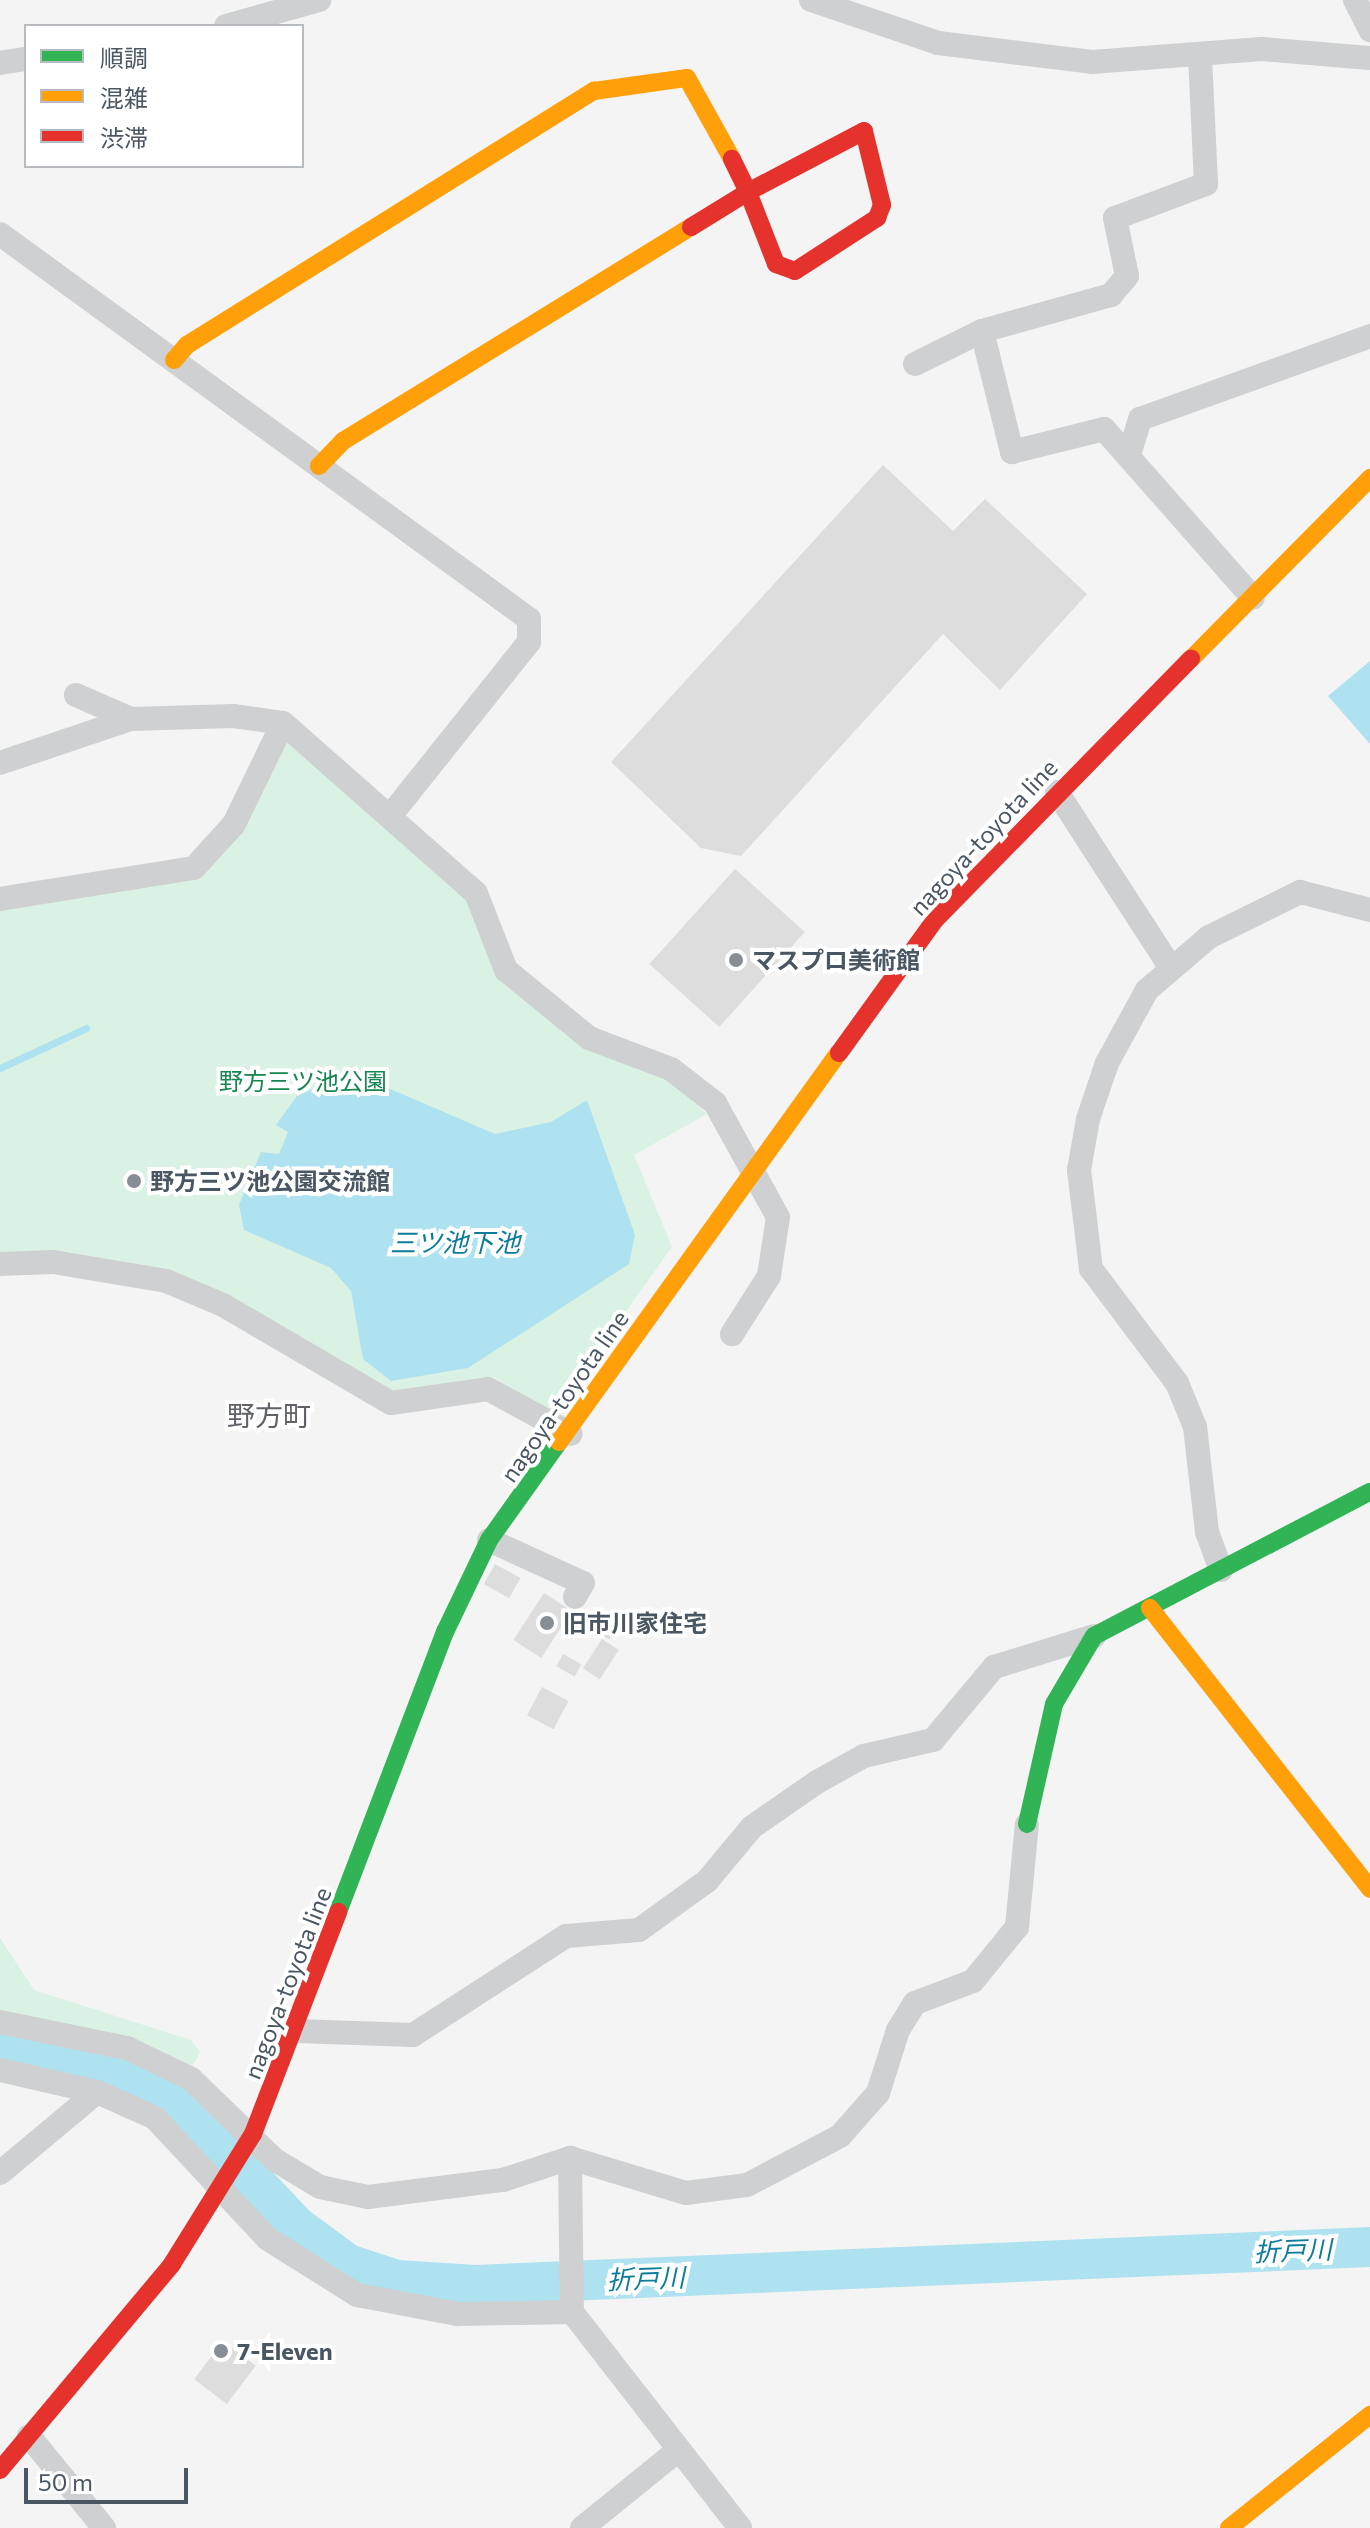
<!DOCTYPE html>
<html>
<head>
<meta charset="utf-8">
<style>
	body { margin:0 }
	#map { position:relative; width:1370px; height:2528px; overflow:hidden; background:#f4f4f4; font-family:Commissioner,"Noto Sans JP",sans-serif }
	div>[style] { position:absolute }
	.green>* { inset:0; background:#d9f2e3 }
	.water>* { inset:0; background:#aee2f0 }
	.stream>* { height:7px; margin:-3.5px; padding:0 3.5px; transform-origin:3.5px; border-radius:3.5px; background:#aee2f0 }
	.river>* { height:40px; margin:-20px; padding:0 20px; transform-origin:20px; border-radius:20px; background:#aee2f0 }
	.building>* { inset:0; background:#ddddde; transform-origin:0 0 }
	.street>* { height:24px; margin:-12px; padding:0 12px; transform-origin:12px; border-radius:12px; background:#ced0d2 }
	.fast>* { height:18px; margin:-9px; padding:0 9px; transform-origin:9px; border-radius:9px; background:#30b455 }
	.slow>* { height:18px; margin:-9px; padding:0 9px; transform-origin:9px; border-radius:9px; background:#ff9f0a }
	.jam>* { height:18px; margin:-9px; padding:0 9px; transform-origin:9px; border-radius:9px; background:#e5322d }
	.dots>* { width:22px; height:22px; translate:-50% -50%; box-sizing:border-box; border:4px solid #fff; border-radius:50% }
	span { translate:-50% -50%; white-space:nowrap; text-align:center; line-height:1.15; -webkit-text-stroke:8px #fff; paint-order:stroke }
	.street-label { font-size:24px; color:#4a5661 }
	.poi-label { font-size:24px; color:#4a5661; font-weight:700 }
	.left { translate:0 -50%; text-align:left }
	.park-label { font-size:24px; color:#17864f }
	.water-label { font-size:26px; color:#0c7c9b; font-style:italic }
	.quarter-label { font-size:28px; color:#5f6368 }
	.legend { position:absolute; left:24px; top:24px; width:280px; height:144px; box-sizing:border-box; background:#fff; border:2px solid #b7bbc0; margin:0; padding:10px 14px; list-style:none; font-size:24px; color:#4a5661 }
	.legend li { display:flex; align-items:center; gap:16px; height:40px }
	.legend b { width:40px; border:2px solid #b7bbc0 }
	.scale { position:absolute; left:24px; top:2468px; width:164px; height:36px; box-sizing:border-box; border:4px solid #4a5661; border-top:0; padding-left:10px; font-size:24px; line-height:28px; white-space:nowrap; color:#4a5661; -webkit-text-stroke:6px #fff; paint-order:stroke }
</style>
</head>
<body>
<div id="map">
	<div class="green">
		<div style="clip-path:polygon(285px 741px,468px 897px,501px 975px,666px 1074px,707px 1114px,634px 1155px,672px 1247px,553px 1413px,493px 1377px,392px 1393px,225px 1295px,0 1255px,0 908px,200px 879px,245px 825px)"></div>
		<div style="clip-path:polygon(0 1938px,34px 1990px,191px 2040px,200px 2052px,191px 2069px,0 2015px)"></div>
	</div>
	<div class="water">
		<div style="clip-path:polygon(1370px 661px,1370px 744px,1328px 696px)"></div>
		<div style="clip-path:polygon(335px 1079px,374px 1082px,495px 1134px,551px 1122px,587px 1100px,635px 1235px,629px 1264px,468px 1368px,391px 1381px,363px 1359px,351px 1291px,331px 1268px,244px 1230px,239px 1205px,261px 1152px,279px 1154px,288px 1132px,276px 1125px,297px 1096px)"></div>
	</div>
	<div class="stream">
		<div style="left:0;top:1068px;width:95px;rotate:-24.9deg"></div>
	</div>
	<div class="river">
		<div style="left:0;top:2046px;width:130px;rotate:12.9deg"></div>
		<div style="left:127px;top:2075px;width:51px;rotate:24.1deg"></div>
		<div style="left:174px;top:2096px;width:178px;rotate:46.8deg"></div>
		<div style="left:296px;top:2226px;width:64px;rotate:36.2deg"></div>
		<div style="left:348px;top:2264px;width:52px;rotate:18.1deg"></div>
		<div style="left:397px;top:2280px;width:78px;rotate:3.7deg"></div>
		<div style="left:475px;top:2285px;width:896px;rotate:-2.43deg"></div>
	</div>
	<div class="building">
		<div style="clip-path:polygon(883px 465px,953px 531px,985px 499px,1087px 594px,1000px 690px,943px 634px,741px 856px,701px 848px,611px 762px)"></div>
		<div style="left:735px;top:869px;width:94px;height:128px;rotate:42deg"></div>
		<div style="left:495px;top:1564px;width:29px;height:23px;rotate:29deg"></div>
		<div style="left:544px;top:1593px;width:33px;height:56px;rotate:33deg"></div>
		<div style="left:594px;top:1614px;width:26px;height:14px;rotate:31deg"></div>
		<div style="left:602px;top:1639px;width:20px;height:35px;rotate:33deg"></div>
		<div style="left:563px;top:1654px;width:21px;height:14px;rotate:29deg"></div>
		<div style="left:542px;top:1687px;width:30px;height:32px;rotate:28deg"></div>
		<div style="left:223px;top:2341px;width:41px;height:48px;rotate:37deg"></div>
	</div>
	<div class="street">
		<div style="left:811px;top:0;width:134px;rotate:18.7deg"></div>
		<div style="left:938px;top:43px;width:155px;rotate:7deg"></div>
		<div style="left:1092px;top:62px;width:170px;rotate:-4.4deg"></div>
		<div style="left:1262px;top:49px;width:108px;rotate:4.8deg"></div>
		<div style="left:1355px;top:0;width:34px;rotate:63deg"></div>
		<div style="left:226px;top:26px;width:97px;rotate:-15.6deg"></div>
		<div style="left:1200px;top:56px;width:128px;rotate:87.3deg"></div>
		<div style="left:1206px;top:184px;width:97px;rotate:159.5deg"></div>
		<div style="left:1115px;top:218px;width:59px;rotate:78.3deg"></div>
		<div style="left:1127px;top:276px;width:25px;rotate:130deg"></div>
		<div style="left:1111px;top:295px;width:134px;rotate:164.4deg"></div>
		<div style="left:982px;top:331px;width:125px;rotate:76.1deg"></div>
		<div style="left:1012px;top:452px;width:95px;rotate:-14deg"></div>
		<div style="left:1104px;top:429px;width:225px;rotate:48.6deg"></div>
		<div style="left:0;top:63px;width:26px;rotate:-9deg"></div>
		<div style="left:0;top:234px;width:654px;rotate:36.05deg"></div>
		<div style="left:529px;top:619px;width:23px;rotate:90deg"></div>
		<div style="left:529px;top:642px;width:221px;rotate:128.6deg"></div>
		<div style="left:915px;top:364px;width:75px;rotate:-26.2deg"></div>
		<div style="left:1129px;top:455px;width:38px;rotate:-73deg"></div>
		<div style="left:1140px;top:419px;width:245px;rotate:-19.8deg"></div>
		<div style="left:76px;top:695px;width:60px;rotate:23.6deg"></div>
		<div style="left:131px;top:719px;width:102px;rotate:-1.7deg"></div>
		<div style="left:233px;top:716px;width:50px;rotate:8deg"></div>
		<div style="left:283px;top:723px;width:257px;rotate:41.4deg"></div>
		<div style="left:476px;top:893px;width:83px;rotate:68.7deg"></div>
		<div style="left:506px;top:970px;width:107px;rotate:39.3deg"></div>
		<div style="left:589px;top:1038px;width:88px;rotate:20.7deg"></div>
		<div style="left:671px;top:1069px;width:56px;rotate:37.7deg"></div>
		<div style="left:715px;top:1103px;width:130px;rotate:61.1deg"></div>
		<div style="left:778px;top:1217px;width:60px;rotate:98.7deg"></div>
		<div style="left:769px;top:1276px;width:69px;rotate:122.5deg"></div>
		<div style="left:0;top:763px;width:138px;rotate:-18.6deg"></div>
		<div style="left:1057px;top:792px;width:208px;rotate:57.1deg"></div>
		<div style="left:0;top:899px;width:196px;rotate:-9.1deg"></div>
		<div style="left:194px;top:868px;width:59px;rotate:-47.7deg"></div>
		<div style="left:234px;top:824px;width:112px;rotate:-64.1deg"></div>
		<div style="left:0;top:1264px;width:53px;rotate:-2.2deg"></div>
		<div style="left:53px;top:1262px;width:115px;rotate:9.5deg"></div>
		<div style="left:166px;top:1281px;width:62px;rotate:22.8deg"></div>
		<div style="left:223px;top:1305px;width:194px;rotate:30.3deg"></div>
		<div style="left:391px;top:1403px;width:98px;rotate:-8.2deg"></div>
		<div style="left:488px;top:1389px;width:94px;rotate:28.5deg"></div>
		<div style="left:489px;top:1540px;width:103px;rotate:24.6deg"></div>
		<div style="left:583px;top:1583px;width:16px;rotate:120deg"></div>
		<div style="left:1221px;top:1570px;width:40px;rotate:-110.2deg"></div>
		<div style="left:1207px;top:1532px;width:106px;rotate:-96.5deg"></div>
		<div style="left:1195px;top:1427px;width:48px;rotate:-112.2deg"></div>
		<div style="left:1177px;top:1383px;width:143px;rotate:-127deg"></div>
		<div style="left:1091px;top:1269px;width:100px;rotate:-96.9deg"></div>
		<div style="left:1079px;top:1170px;width:52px;rotate:-80deg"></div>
		<div style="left:1088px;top:1119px;width:59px;rotate:-71.3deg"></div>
		<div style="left:1107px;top:1063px;width:83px;rotate:-61.3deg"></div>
		<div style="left:1147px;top:990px;width:82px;rotate:-40.5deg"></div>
		<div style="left:1209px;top:937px;width:102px;rotate:-26.3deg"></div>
		<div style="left:1300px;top:892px;width:72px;rotate:14.4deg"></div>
		<div style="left:0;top:2022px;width:130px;rotate:11.6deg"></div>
		<div style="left:127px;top:2048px;width:71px;rotate:25.8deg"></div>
		<div style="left:191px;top:2079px;width:117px;rotate:44deg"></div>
		<div style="left:275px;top:2160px;width:52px;rotate:31deg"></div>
		<div style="left:320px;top:2187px;width:49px;rotate:11.8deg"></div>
		<div style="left:368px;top:2197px;width:136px;rotate:-7.2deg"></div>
		<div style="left:503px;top:2180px;width:71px;rotate:-18.2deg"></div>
		<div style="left:570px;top:2158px;width:121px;rotate:16.8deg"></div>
		<div style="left:686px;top:2193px;width:62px;rotate:-7.5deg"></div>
		<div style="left:747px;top:2185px;width:105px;rotate:-27.8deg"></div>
		<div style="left:840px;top:2136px;width:57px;rotate:-48.5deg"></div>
		<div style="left:878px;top:2093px;width:66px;rotate:-72.4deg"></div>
		<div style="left:898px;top:2030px;width:32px;rotate:-58deg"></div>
		<div style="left:915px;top:2003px;width:62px;rotate:-20.8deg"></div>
		<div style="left:973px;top:1981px;width:70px;rotate:-50.8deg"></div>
		<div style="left:1017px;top:1927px;width:103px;rotate:-84.5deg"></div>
		<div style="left:297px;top:2031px;width:116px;rotate:2deg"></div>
		<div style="left:413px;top:2035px;width:182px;rotate:-32.9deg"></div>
		<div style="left:566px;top:1936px;width:73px;rotate:-4.7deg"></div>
		<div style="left:639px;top:1930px;width:84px;rotate:-35.8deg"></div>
		<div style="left:707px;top:1881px;width:70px;rotate:-50.2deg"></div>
		<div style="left:752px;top:1827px;width:79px;rotate:-34.7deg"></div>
		<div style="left:817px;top:1782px;width:54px;rotate:-29deg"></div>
		<div style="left:864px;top:1756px;width:71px;rotate:-13.1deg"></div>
		<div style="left:933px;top:1740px;width:95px;rotate:-50.1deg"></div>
		<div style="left:994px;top:1667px;width:105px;rotate:-17.2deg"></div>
		<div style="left:0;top:2070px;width:99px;rotate:12.8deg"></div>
		<div style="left:97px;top:2092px;width:64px;rotate:24.1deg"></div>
		<div style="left:155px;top:2118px;width:166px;rotate:47deg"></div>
		<div style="left:268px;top:2239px;width:105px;rotate:32.2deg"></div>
		<div style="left:357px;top:2295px;width:103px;rotate:10.7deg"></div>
		<div style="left:458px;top:2314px;width:114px;rotate:-1deg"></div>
		<div style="left:570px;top:2158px;width:154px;rotate:89.3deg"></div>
		<div style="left:572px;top:2312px;width:274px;rotate:52.1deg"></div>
		<div style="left:0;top:2173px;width:126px;rotate:-39.9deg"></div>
		<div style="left:29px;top:2436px;width:119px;rotate:50.8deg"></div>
		<div style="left:582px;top:2528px;width:122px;rotate:-39deg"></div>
	</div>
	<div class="fast">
		<div style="left:1027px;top:1824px;width:123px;rotate:-77.3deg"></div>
		<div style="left:1054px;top:1704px;width:79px;rotate:-59.5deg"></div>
		<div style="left:1094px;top:1636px;width:311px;rotate:-27.6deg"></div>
		<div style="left:338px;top:1912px;width:300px;rotate:-69.1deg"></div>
		<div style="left:445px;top:1632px;width:102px;rotate:-64.4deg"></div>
		<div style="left:489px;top:1540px;width:120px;rotate:-54.5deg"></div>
	</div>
	<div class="slow">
		<div style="left:174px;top:360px;width:20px;rotate:-49deg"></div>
		<div style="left:187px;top:345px;width:480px;rotate:-32deg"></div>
		<div style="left:594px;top:91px;width:94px;rotate:-8deg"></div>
		<div style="left:687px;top:78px;width:93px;rotate:60.9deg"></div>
		<div style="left:319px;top:466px;width:35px;rotate:-46deg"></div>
		<div style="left:343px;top:441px;width:409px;rotate:-31.6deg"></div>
		<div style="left:1191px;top:659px;width:255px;rotate:-45.3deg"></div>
		<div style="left:559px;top:1442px;width:479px;rotate:-54.3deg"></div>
		<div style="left:1150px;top:1608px;width:357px;rotate:51.9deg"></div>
		<div style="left:1229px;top:2528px;width:181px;rotate:-38.7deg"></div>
	</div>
	<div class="jam">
		<div style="left:691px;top:227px;width:67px;rotate:-31.6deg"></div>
		<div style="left:748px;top:192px;width:77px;rotate:68.7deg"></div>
		<div style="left:776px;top:264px;width:20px;rotate:20deg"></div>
		<div style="left:795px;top:271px;width:98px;rotate:-32.9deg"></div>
		<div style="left:877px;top:218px;width:14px;rotate:-69deg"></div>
		<div style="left:882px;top:205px;width:76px;rotate:-103.7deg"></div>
		<div style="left:864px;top:131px;width:131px;rotate:152.3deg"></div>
		<div style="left:748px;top:192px;width:37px;rotate:-116deg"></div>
		<div style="left:839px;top:1053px;width:164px;rotate:-54.2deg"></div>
		<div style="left:935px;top:920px;width:366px;rotate:-45.6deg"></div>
		<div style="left:0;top:2470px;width:268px;rotate:-50.1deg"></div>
		<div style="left:172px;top:2264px;width:153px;rotate:-58.1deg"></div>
		<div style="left:253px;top:2134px;width:238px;rotate:-69deg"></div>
	</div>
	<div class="dots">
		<div style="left:736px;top:960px;background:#868d94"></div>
		<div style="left:134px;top:1181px;background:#868d94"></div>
		<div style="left:547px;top:1623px;background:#868d94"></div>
		<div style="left:221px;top:2351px;background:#868d94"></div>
	</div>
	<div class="street-label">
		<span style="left:983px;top:837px;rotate:-47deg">nagoya-toyota line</span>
		<span style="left:564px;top:1396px;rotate:-55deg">nagoya-toyota line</span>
		<span style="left:287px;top:1983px;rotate:-69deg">nagoya-toyota line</span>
	</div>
	<div class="poi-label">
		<span class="left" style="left:752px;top:960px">マスプロ美術館</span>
		<span class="left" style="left:150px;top:1181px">野方三ツ池公園交流館</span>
		<span class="left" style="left:563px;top:1623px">旧市川家住宅</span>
		<span class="left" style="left:237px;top:2351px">7-Eleven</span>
	</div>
	<div class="park-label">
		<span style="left:303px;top:1081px">野方三ツ池公園</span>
	</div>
	<div class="water-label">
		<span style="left:455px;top:1242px">三ツ池下池</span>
		<span style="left:1293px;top:2250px;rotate:-2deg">折戸川</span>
		<span style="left:646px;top:2278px;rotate:-2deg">折戸川</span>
	</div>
	<div class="quarter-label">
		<span style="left:269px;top:1415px">野方町</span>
	</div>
	<ul class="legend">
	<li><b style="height:10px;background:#30b455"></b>順調</li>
	<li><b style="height:10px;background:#ff9f0a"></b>混雑</li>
	<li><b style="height:10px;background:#e5322d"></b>渋滞</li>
	</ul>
	<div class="scale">50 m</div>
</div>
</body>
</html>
